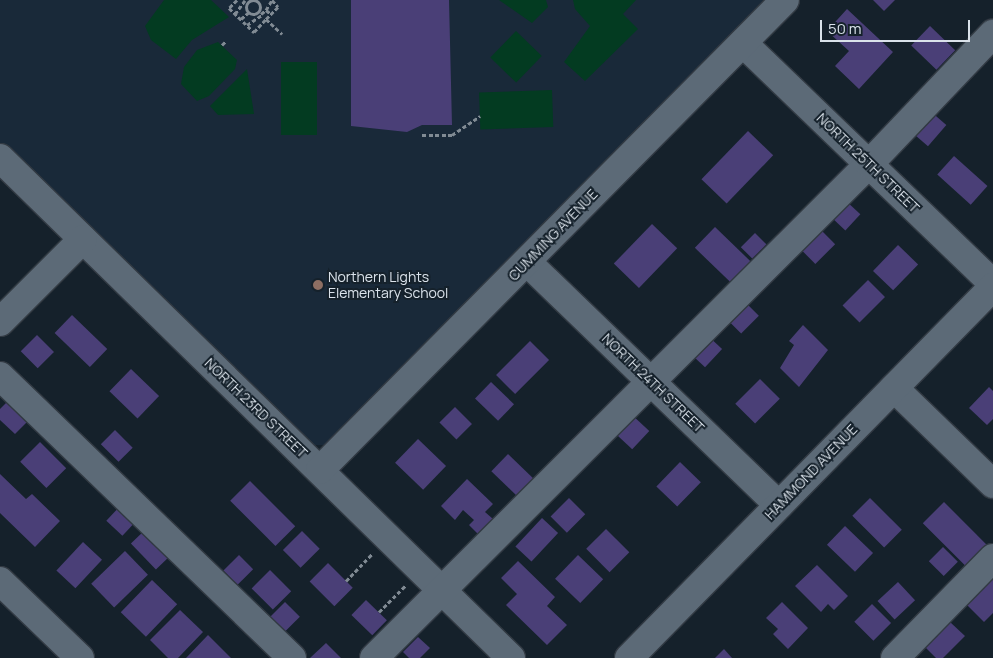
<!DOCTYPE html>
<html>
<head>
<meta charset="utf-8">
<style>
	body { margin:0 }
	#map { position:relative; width:993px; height:658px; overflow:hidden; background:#15212b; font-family:Manrope,sans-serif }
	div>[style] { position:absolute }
	.built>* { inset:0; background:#192939 }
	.green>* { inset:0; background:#033b21; transform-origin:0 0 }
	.building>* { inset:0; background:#4a3f77; transform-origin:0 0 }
	.path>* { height:3px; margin-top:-1.5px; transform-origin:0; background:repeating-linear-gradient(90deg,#818b94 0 4px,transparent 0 6.5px) }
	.path>.ring { margin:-1.5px; padding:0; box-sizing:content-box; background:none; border:3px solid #818b94; border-radius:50% }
	.roads { filter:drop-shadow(1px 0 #323a43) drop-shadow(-1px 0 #323a43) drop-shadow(0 1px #323a43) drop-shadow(0 -1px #323a43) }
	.minor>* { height:28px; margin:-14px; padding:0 14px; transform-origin:14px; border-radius:14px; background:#5c6a77 }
	.dots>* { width:14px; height:14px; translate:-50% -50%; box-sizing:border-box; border:2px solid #15212b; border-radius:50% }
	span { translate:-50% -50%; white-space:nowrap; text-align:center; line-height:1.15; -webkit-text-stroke:4px #15212b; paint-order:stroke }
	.street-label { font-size:14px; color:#dae2ea }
	.poi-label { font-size:14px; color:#dae2ea }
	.left { translate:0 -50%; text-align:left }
	.scale { position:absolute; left:820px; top:20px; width:150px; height:22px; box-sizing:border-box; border:2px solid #dae2ea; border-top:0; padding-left:6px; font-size:15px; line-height:18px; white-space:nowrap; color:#dae2ea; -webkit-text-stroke:4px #15212b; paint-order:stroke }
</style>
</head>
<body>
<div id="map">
	<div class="built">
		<div style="clip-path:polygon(0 0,770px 0,330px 445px,315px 445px,303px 439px,0 144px)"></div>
	</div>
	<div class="green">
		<div style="clip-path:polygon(164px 0,211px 0,229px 17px,192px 40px,176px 59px,151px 40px,145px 26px)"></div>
		<div style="clip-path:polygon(499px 0,546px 0,548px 7px,532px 23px)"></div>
		<div style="clip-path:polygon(573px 0,636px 0,623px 14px,638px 29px,585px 81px,564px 62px,590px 26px,575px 9px)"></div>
		<div style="left:516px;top:31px;width:36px;height:37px;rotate:44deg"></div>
		<div style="clip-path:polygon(218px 42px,237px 60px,235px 69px,209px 96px,197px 101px,181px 84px,184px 67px,197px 50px)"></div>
		<div style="left:281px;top:62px;width:36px;height:73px"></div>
		<div style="clip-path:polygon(247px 69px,254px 114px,218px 115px,210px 106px)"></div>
		<div style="left:552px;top:90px;width:37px;height:73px;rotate:88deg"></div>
	</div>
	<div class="building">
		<div style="clip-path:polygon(351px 0,449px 0,452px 125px,422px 125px,407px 132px,351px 126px)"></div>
		<div style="clip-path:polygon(873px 0,895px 0,884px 11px)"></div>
		<div style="clip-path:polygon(847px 9px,893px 52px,859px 89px,835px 66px,849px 51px,827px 31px)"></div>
		<div style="left:930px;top:26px;width:35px;height:27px;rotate:44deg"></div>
		<div style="left:929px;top:110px;width:23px;height:28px;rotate:41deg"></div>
		<div style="left:748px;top:131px;width:35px;height:67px;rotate:44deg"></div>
		<div style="left:954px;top:156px;width:45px;height:25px;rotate:42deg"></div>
		<div style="left:845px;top:200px;width:21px;height:22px;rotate:43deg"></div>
		<div style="left:652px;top:224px;width:35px;height:55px;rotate:44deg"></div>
		<div style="left:715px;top:227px;width:50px;height:29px;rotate:44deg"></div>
		<div style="left:821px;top:230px;width:20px;height:28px;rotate:45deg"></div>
		<div style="left:755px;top:233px;width:16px;height:20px;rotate:45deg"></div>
		<div style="left:898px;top:245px;width:28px;height:36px;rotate:44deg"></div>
		<div style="left:868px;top:280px;width:24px;height:36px;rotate:45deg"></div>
		<div style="left:744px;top:301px;width:21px;height:25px;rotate:45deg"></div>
		<div style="left:72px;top:315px;width:49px;height:25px;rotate:44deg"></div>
		<div style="clip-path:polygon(803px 325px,828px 350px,799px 387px,780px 368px,794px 345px,789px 341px)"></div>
		<div style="left:706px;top:334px;width:22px;height:25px;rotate:43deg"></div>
		<div style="left:37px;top:335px;width:24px;height:23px;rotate:45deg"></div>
		<div style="left:530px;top:341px;width:27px;height:48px;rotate:45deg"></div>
		<div style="left:131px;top:369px;width:39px;height:31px;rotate:44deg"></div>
		<div style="left:760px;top:379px;width:28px;height:35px;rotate:45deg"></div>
		<div style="left:491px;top:382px;width:32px;height:23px;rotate:44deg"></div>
		<div style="clip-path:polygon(989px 387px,993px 391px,993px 419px,987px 425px,969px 408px)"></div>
		<div style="clip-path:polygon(12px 397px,32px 417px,15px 434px,0 420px,0 409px)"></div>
		<div style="left:455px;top:407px;width:24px;height:22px;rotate:45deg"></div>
		<div style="left:631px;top:414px;width:25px;height:25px;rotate:43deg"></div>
		<div style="left:115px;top:430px;width:25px;height:20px;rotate:45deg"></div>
		<div style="left:418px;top:439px;width:39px;height:33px;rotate:44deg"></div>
		<div style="left:40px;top:442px;width:37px;height:28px;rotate:45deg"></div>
		<div style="left:508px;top:454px;width:36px;height:24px;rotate:44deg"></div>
		<div style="left:680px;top:462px;width:29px;height:34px;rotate:44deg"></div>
		<div style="clip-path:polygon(0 474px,26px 499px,32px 494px,60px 521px,35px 547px,0 513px)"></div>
		<div style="clip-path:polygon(467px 479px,493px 504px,485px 512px,493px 519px,479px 535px,469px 525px,474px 520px,463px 510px,455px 520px,441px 506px)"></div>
		<div style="left:250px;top:481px;width:64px;height:28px;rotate:45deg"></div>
		<div style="left:569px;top:498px;width:23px;height:26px;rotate:45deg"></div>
		<div style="left:870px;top:498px;width:45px;height:25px;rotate:45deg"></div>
		<div style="left:944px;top:502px;width:61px;height:30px;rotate:45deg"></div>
		<div style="left:122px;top:504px;width:22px;height:23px;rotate:43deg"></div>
		<div style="left:542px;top:518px;width:22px;height:39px;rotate:43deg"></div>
		<div style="left:845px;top:526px;width:39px;height:26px;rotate:44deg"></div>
		<div style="left:146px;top:529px;width:36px;height:21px;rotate:46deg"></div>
		<div style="left:606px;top:529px;width:33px;height:28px;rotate:45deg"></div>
		<div style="left:302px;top:531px;width:25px;height:27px;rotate:45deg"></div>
		<div style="left:83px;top:542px;width:26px;height:39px;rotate:43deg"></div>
		<div style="left:943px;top:547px;width:21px;height:20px;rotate:45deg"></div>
		<div style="left:125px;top:551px;width:33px;height:47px;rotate:46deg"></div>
		<div style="left:239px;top:555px;width:20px;height:22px;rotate:45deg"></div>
		<div style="left:578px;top:555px;width:35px;height:33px;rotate:44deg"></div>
		<div style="clip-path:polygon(518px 561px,555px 597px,547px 606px,567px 625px,547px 645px,506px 605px,517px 594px,501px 578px)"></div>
		<div style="left:328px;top:563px;width:35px;height:26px;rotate:45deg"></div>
		<div style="clip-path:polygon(817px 565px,848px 596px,834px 610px,828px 604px,821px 612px,795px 586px)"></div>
		<div style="left:270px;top:570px;width:30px;height:26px;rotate:45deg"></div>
		<div style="clip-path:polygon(993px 571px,993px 613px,984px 622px,963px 601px)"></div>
		<div style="left:152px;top:580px;width:35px;height:45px;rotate:44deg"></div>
		<div style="left:898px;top:582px;width:25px;height:28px;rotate:47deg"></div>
		<div style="left:366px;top:600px;width:29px;height:21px;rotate:44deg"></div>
		<div style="left:285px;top:602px;width:21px;height:23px;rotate:45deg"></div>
		<div style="clip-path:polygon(782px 602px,808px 628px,788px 649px,773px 634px,778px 629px,766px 618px)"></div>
		<div style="left:872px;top:604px;width:27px;height:25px;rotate:45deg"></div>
		<div style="clip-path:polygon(180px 610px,203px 632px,178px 658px,168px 658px,150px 640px)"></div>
		<div style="clip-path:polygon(950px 622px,965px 636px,943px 658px,936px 658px,925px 647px)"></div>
		<div style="clip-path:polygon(208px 635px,231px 658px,186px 658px)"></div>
		<div style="clip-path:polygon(418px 637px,430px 648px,420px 658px,409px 658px,403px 652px)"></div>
		<div style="clip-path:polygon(326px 643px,341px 658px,310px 658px)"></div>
		<div style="clip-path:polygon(724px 649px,732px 658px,715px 658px)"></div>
	</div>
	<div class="path">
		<div style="left:237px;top:0;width:11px;rotate:135deg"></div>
		<div style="left:229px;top:8px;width:35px;rotate:44deg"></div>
		<div style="left:254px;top:32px;width:18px;rotate:-47deg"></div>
		<div style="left:272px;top:0;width:9px;rotate:49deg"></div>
		<div style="left:278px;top:7px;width:17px;rotate:135deg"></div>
		<div style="left:266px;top:19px;width:22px;rotate:43deg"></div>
		<div class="ring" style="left:246px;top:0;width:11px;height:11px"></div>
		<div style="left:266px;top:10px;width:12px;rotate:-59deg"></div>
		<div style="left:235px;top:14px;width:17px;rotate:-54deg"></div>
		<div style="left:261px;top:14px;width:6px;rotate:-39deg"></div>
		<div style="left:266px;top:10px;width:6px;rotate:39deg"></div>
		<div style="left:241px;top:19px;width:11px;rotate:-41deg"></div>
		<div style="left:247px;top:25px;width:18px;rotate:-34deg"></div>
		<div style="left:222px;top:45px;width:6px;rotate:-45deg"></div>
		<div style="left:422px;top:135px;width:30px"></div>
		<div style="left:452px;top:135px;width:34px;rotate:-34deg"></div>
		<div style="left:346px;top:581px;width:37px;rotate:-46deg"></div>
		<div style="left:379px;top:612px;width:37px;rotate:-45deg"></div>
	</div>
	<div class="roads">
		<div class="minor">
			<div style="left:743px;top:43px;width:347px;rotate:43.9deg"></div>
			<div style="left:0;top:158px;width:715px;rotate:44.38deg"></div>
			<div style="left:527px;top:262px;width:350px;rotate:44deg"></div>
			<div style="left:0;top:322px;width:117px;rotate:-45deg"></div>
			<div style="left:0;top:376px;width:406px;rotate:44deg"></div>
			<div style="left:894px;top:388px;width:138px;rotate:44.1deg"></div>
			<div style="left:320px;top:470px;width:661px;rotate:-45.31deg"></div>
			<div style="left:0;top:581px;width:111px;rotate:43.9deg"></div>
			<div style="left:374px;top:658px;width:699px;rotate:-44.94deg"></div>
			<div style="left:869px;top:164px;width:180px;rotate:-46.4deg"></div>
			<div style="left:629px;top:658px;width:520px;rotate:-45.55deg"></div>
			<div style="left:895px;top:658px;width:140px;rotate:-45.6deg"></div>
		</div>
	</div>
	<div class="dots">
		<div style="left:318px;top:285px;background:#8d6e63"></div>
	</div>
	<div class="street-label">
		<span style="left:868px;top:163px;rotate:44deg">NORTH 25TH STREET</span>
		<span style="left:553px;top:235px;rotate:-46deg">CUMMING AVENUE</span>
		<span style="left:653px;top:383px;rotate:44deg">NORTH 24TH STREET</span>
		<span style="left:256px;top:408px;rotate:44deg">NORTH 23RD STREET</span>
		<span style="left:811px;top:472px;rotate:-46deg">HAMMOND AVENUE</span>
	</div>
	<div class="poi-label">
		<span class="left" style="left:328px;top:285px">Northern Lights<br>Elementary School</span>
	</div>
	<div class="scale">50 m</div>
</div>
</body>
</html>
